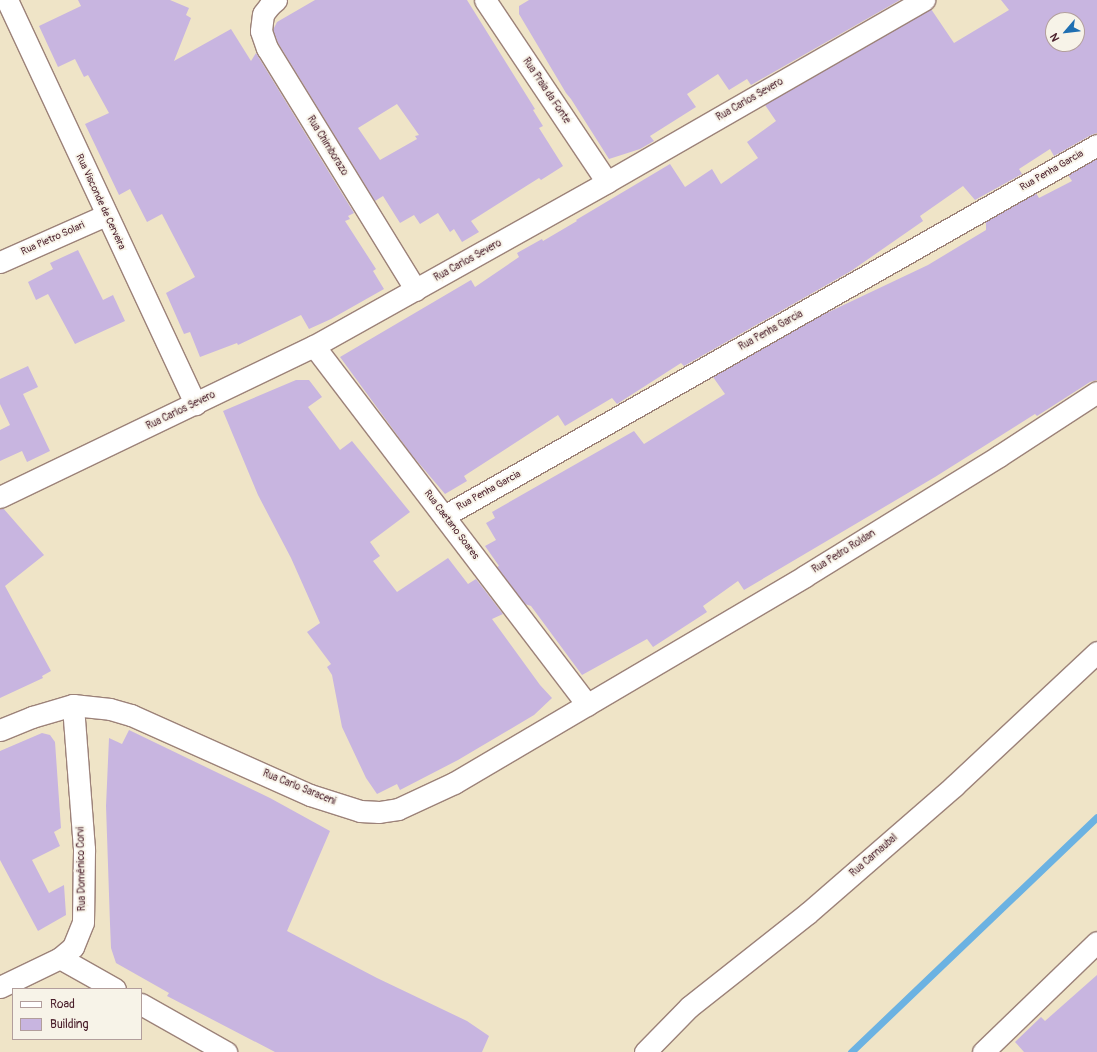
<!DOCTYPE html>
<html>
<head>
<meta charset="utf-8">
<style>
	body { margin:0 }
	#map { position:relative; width:1097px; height:1052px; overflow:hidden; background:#efe4c7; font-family:Pangolin,sans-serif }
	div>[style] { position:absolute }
	.stream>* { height:7px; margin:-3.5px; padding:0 3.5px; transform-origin:3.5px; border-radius:3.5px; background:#6bb2e2 }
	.building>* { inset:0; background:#c8b5e0 }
	.roads { filter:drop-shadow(1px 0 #9c8279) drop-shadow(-1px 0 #9c8279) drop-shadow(0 1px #9c8279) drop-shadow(0 -1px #9c8279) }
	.street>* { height:21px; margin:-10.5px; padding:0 10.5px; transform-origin:10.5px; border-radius:10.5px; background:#fff }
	span { translate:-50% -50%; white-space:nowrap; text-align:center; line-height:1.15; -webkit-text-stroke:3.5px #f7f3e8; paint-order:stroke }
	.street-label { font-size:10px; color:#4a1f2b }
	.legend { position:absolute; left:12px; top:988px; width:130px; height:52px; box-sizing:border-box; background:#f7f3e8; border:1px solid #b29e9c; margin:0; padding:5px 7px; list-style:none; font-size:12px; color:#4a1f2b }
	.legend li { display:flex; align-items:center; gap:8px; height:20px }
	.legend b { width:20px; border:1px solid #b29e9c }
	.north { position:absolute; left:1045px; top:12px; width:40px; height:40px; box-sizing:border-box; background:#f7f3e8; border:1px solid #b29e9c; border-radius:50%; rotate:242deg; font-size:11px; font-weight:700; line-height:16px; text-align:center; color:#4a1f2b }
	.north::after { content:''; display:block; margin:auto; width:14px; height:18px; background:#1f6fb2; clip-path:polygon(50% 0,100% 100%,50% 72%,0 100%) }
</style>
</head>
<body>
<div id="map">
	<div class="stream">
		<div style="left:851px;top:1052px;width:340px;rotate:-43.7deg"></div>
	</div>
	<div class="building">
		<div style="clip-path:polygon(78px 0,170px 0,189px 8px,186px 15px,191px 18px,174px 61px,231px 29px,251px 61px,256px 53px,354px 213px,348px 216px,350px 219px,345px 221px,376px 269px,373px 271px,384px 289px,331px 319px,309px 329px,301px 315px,238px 345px,237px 343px,200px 357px,190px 332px,184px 334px,166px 293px,195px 277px,162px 214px,147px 222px,130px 189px,119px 195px,85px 124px,109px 113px,88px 75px,84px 77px,75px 59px,58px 67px,39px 26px,81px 6px)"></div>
		<div style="clip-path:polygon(evenodd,315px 0,467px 0,535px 109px,533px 110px,543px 126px,539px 128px,563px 166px,541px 180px,539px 178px,471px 221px,479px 232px,462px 242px,454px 229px,450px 232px,438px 213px,420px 224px,414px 215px,400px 223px,383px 196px,375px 201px,278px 43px,273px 30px,277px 22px,315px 0,397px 104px,419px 135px,415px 136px,417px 139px,380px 160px,358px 128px,397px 104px)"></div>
		<div style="clip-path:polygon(529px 0,900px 0,751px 85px,747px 79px,729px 90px,718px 74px,687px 94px,696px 107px,650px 136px,654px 141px,640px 149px,609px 159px,571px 99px,566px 93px,519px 14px,519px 6px)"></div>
		<div style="clip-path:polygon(evenodd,1001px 0,1097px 0,1097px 133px,1091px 135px,1054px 156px,1050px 149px,1019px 169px,1022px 174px,975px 200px,963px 186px,920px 216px,923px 221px,851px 271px,684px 366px,681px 363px,617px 404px,612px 398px,565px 426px,558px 415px,464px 476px,467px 481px,445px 494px,411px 454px,340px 357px,471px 280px,475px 287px,519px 257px,517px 253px,542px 239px,543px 241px,577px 221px,576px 220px,670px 164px,685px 187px,712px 169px,721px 184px,758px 158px,747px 142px,776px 121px,765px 105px,931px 9px,954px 43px,1009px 10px,1001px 0,1053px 20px,1077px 20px,1077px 44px,1053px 44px,1053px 20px)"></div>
		<div style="clip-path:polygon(1097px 159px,1097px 380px,1090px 382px,1037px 416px,1035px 414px,935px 477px,744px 590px,738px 581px,703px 606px,707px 612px,653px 647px,647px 639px,582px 675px,531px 606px,525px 604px,497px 567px,499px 566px,485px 546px,496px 540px,486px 523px,495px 518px,492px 512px,634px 431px,644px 444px,725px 394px,713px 377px,814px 319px,928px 265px,986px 230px,986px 222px,1036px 193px,1039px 198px,1072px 181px,1068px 175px)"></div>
		<div style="clip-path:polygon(78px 250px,103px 300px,113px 295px,125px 321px,75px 344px,48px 294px,36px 300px,28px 282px,53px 269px,50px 263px)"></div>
		<div style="clip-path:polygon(28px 366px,38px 387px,23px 394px,50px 451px,27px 462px,22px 451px,0 461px,0 430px,10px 425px,0 404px,0 379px)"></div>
		<div style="clip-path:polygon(296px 380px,309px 380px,322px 397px,308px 407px,340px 450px,352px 441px,410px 512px,370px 542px,380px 556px,373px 561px,397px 592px,448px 558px,468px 584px,476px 579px,503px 614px,492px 619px,540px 685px,552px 698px,534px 715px,458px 760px,400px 790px,397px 784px,377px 794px,366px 778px,342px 727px,332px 675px,327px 667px,331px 664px,307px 632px,320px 623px,291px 558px,258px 495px,223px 411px)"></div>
		<div style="clip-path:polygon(3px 508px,44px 555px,5px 586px,51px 671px,42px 676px,43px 678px,0 698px,0 509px)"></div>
		<div style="clip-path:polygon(129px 730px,270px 798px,330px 831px,287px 931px,377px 978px,467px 1021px,489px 1036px,482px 1052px,275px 1052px,167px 996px,169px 993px,116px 963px,111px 948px,110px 924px,106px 806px,109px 738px,122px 744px)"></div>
		<div style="clip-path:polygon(42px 733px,50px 735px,55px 742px,61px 828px,54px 832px,60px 846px,32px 860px,49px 893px,64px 885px,66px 915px,38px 931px,0 860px,0 751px)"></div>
		<div style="clip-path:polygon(1097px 975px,1097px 1052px,1024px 1052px,1015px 1042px,1041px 1017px,1045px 1021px)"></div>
	</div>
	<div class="roads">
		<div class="street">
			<div style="left:7px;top:0;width:446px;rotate:65deg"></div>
			<div style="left:276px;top:0;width:8px;rotate:140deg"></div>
			<div style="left:270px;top:5px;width:11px;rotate:128deg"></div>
			<div style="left:263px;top:14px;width:17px;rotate:97deg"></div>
			<div style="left:261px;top:31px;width:18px;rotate:71deg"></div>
			<div style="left:267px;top:48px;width:284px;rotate:58.4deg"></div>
			<div style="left:485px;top:0;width:219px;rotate:56.2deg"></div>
			<div style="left:0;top:262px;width:116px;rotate:-23.9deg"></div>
			<div style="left:314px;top:346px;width:451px;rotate:52.7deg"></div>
			<div style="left:0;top:497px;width:348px;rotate:-25.7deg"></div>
			<div style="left:314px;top:346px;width:336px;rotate:-29.2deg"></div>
			<div style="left:607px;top:182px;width:366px;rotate:-29.9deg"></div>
			<div style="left:444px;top:516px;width:751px;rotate:-29.6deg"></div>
			<div style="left:0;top:730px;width:35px;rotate:-22deg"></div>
			<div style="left:32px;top:717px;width:43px;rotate:-16.3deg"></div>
			<div style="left:73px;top:705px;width:37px;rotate:6deg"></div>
			<div style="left:110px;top:709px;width:22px;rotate:16deg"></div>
			<div style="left:131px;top:715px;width:196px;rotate:24.1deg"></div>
			<div style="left:310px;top:795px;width:52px;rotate:17.7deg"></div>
			<div style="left:360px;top:811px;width:19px;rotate:3deg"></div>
			<div style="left:379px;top:812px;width:19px;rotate:-9deg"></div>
			<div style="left:398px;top:809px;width:62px;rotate:-24.9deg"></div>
			<div style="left:454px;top:783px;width:407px;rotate:-30.5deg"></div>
			<div style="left:805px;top:576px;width:228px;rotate:-31.7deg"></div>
			<div style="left:999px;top:456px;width:117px;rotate:-33.1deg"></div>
			<div style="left:60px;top:958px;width:63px;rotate:29.4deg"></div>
			<div style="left:0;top:987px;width:67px;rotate:-25.8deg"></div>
			<div style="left:60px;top:958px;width:17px;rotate:-40deg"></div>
			<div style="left:73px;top:947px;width:27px;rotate:-68deg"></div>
			<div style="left:83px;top:922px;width:73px;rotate:-89.2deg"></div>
			<div style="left:84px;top:849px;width:144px;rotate:-94.4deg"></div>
			<div style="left:141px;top:1004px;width:98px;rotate:29.5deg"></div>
			<div style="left:645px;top:1052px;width:63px;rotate:-45.6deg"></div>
			<div style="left:689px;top:1007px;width:152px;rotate:-38.3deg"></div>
			<div style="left:808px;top:913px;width:194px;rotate:-41deg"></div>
			<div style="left:954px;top:786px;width:196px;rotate:-43.1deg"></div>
			<div style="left:983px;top:1052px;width:158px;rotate:-44deg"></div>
		</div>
	</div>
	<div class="street-label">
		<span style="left:546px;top:91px;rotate:56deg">Rua Praia da Fonte</span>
		<span style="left:750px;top:100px;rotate:-30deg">Rua Carlos Severo</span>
		<span style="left:327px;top:146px;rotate:58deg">Rua Chimborazo</span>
		<span style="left:1052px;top:171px;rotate:-30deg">Rua Penha Garcia</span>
		<span style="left:100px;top:202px;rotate:65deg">Rua Visconde de Cerveira</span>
		<span style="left:53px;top:239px;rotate:-24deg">Rua Pietro Solari</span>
		<span style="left:468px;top:261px;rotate:-29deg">Rua Carlos Severo</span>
		<span style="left:771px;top:331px;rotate:-29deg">Rua Penha Garcia</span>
		<span style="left:181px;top:411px;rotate:-26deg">Rua Carlos Severo</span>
		<span style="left:489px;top:491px;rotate:-29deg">Rua Penha Garcia</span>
		<span style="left:451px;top:525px;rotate:53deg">Rua Caetano Soares</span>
		<span style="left:844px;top:552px;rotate:-32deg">Rua Pedro Roldan</span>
		<span style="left:299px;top:788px;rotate:22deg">Rua Carlo Saraceni</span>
		<span style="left:874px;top:856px;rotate:-41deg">Rua Carnaubal</span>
		<span style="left:82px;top:869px;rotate:-91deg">Rua Domênico Corvi</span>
	</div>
	<ul class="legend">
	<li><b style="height:5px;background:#fff"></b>Road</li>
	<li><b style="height:11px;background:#c8b5e0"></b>Building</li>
	</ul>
	<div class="north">N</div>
</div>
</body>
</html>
